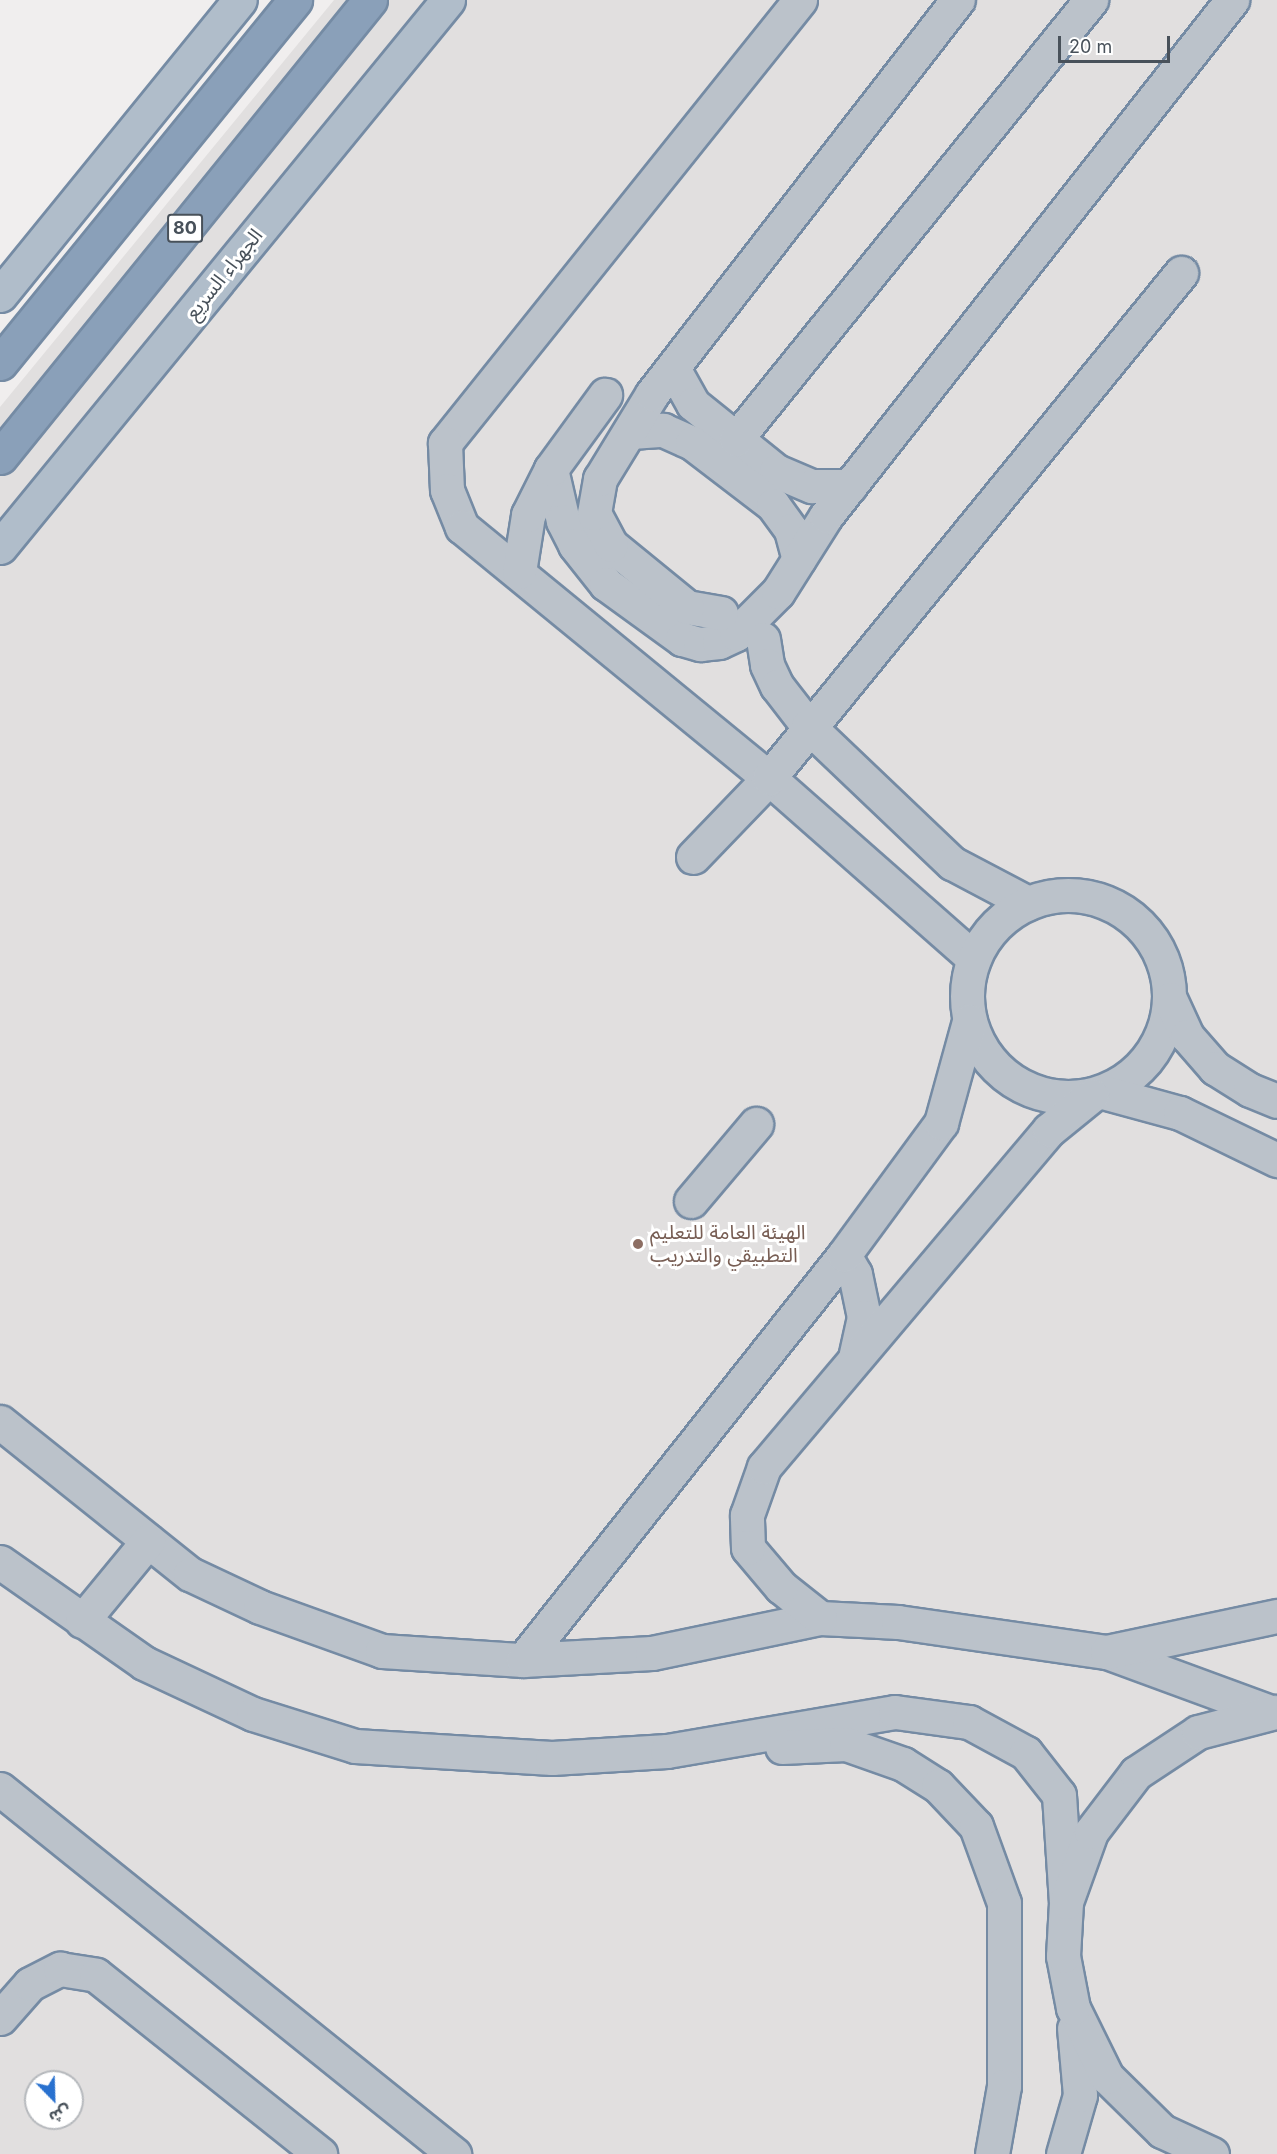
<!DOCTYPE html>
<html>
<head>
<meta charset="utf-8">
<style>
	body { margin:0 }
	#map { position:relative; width:1277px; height:2154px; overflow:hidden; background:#f0eeee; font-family:Inter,"Noto Sans Arabic",sans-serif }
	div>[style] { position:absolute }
	.education>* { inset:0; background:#e1dfdf }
	.roads { filter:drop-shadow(2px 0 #758ba4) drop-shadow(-2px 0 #758ba4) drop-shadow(0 2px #758ba4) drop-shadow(0 -2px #758ba4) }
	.minor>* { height:33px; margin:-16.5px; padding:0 16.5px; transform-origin:16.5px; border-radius:16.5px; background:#bbc2ca }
	.minor>.ring { margin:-16.5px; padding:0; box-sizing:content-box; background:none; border:33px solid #bbc2ca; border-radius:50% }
	.major>* { height:33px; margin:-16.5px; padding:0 16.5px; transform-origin:16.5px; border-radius:16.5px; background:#b0bdca }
	.highway>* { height:33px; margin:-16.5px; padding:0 16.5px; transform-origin:16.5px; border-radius:16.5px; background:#8aa0b9 }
	.dots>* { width:16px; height:16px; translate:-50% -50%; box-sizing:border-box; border:3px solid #fff; border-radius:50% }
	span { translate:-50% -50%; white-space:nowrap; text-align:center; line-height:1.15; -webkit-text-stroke:6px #fff; paint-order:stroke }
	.shield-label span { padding:2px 4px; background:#fff; border:2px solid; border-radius:4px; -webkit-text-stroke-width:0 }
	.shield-label { font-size:18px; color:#48515a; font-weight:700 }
	.street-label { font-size:20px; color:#48515a }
	.education-label { font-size:20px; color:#785e54 }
	.left { translate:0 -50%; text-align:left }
	.north { position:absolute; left:24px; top:2070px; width:60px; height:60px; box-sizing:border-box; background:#fff; border:2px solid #b6b9bd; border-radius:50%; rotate:157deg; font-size:16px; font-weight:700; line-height:24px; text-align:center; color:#48515a }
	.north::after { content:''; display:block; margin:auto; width:21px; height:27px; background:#2971cf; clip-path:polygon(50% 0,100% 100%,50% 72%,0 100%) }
	.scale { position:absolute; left:1058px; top:36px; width:112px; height:27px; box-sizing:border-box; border:3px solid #48515a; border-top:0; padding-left:8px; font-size:18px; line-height:21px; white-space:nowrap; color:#48515a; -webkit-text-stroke:4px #fff; paint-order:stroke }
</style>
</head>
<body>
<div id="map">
	<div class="education">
		<div style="clip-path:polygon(evenodd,334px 0,1277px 0,1277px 2154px,0 2154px,0 407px,334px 0,36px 2082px,72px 2082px,72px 2118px,36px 2118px,36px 2082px)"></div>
	</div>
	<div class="roads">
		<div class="minor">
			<div style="left:800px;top:0;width:568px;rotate:128.71deg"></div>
			<div style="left:445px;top:443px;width:47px;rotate:87.6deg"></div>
			<div style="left:447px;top:490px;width:40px;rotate:68deg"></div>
			<div style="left:462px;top:527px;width:397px;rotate:39.3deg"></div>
			<div style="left:769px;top:778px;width:273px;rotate:41.4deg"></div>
			<div style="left:673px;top:368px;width:41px;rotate:60.9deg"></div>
			<div style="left:693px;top:404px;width:107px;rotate:38.9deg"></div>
			<div style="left:776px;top:471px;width:39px;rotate:23deg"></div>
			<div style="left:812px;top:486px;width:38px"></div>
			<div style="left:631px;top:432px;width:32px;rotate:-4deg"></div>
			<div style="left:663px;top:430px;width:32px;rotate:24deg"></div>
			<div style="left:692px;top:443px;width:102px;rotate:37.4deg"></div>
			<div style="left:773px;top:505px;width:31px;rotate:54deg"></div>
			<div style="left:791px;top:530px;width:30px;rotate:75deg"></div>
			<div style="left:736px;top:439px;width:565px;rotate:-51.04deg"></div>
			<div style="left:551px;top:469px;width:53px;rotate:77deg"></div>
			<div style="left:563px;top:521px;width:27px;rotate:63deg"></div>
			<div style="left:575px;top:545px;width:50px;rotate:51.5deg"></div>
			<div style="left:606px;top:584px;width:94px;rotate:35.9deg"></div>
			<div style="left:682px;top:639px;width:19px;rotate:16deg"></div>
			<div style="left:700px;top:644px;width:19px;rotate:-6deg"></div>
			<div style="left:719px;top:642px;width:19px;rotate:-25deg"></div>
			<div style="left:736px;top:634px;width:59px;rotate:-45deg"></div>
			<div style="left:778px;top:592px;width:90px;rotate:-57.7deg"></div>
			<div style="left:826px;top:516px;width:657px;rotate:-51.8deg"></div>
			<div style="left:519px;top:572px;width:58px;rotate:-81deg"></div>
			<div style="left:528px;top:515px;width:51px;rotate:-63.4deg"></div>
			<div style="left:551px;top:469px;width:92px;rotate:-53.9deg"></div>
			<div style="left:721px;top:613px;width:35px;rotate:-170deg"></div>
			<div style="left:687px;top:607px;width:98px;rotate:-140.8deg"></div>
			<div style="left:611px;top:545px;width:36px;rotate:-118deg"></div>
			<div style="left:594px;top:513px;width:35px;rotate:-80deg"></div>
			<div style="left:600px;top:479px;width:100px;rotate:-58.5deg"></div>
			<div style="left:652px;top:394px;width:499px;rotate:-52.2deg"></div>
			<div style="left:763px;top:639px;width:26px;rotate:81deg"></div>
			<div style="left:767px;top:665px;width:23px;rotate:65deg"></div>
			<div style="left:777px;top:686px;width:51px;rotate:52.2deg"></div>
			<div style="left:808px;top:726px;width:199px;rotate:43.6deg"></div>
			<div style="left:952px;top:863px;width:86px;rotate:27.8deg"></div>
			<div style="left:693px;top:857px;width:110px;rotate:-46.1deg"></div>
			<div style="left:769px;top:778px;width:652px;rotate:-50.79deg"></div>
			<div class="ring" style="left:967px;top:895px;width:169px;height:169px"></div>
			<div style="left:1170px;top:999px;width:41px;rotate:65.3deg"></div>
			<div style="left:1187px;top:1036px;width:43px;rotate:48.8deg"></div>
			<div style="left:1215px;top:1068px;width:41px;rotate:32.2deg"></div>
			<div style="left:1250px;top:1090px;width:29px;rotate:22deg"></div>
			<div style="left:1103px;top:1092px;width:80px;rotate:15.3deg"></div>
			<div style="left:1180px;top:1113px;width:108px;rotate:25.9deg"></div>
			<div style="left:691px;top:1201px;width:101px;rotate:-49.8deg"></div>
			<div style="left:844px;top:1255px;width:22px;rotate:60deg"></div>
			<div style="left:855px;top:1274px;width:44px;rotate:78.2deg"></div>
			<div style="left:864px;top:1317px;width:42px;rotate:102.4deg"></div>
			<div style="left:0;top:1422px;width:243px;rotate:38.7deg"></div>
			<div style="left:190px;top:1574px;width:77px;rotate:25.2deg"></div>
			<div style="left:260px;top:1607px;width:130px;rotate:19.8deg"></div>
			<div style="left:382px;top:1651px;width:141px;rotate:3.7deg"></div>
			<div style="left:523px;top:1660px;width:129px;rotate:-3.1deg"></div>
			<div style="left:652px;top:1653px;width:172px;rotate:-11.8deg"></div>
			<div style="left:820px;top:1618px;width:78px;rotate:2.9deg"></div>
			<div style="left:898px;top:1622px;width:211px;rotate:8.2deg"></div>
			<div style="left:1107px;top:1652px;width:174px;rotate:20.2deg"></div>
			<div style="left:0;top:1562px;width:176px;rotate:35deg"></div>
			<div style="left:144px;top:1663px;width:120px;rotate:25.1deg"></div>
			<div style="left:253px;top:1714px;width:107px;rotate:17.4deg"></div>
			<div style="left:355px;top:1746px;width:197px;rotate:3.5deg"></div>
			<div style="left:552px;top:1758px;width:115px;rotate:-3.5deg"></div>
			<div style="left:667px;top:1751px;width:231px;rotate:-9.7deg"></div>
			<div style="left:895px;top:1712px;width:75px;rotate:7.7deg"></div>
			<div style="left:969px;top:1722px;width:65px;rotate:28.5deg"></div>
			<div style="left:1026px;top:1753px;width:53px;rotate:51.8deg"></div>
			<div style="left:1059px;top:1795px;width:107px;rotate:86.3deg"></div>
			<div style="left:820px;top:1618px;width:50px;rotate:-141.5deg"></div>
			<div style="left:781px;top:1587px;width:51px;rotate:-130.2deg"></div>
			<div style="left:748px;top:1548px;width:33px;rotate:-92deg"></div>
			<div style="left:747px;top:1515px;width:51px;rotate:-70.5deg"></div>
			<div style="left:764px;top:1467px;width:441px;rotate:-49.8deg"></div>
			<div style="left:1049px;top:1130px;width:55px;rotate:-39.1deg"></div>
			<div style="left:82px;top:1621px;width:104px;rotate:-50.5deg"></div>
			<div style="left:1107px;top:1652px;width:174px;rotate:-12deg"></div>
			<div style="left:523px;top:1660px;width:517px;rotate:-51.6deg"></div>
			<div style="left:844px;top:1255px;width:164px;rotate:-53.7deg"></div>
			<div style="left:941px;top:1123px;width:106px;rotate:-74.6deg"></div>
			<div style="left:782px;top:1747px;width:64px;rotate:-2.7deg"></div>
			<div style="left:846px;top:1744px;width:60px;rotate:19.3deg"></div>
			<div style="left:903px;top:1764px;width:41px;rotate:32.2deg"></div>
			<div style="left:938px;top:1786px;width:55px;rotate:46.5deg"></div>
			<div style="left:976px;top:1826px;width:82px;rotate:70deg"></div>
			<div style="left:1004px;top:1903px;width:183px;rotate:90deg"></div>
			<div style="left:1004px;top:2086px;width:69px;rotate:100deg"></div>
			<div style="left:0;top:1789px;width:583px;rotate:38.8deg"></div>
			<div style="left:0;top:2018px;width:45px;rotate:-48.6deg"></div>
			<div style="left:30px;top:1984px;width:34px;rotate:-27deg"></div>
			<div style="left:60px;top:1969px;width:36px;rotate:9deg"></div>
			<div style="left:96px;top:1975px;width:287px;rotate:38.6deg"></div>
			<div style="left:1063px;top:2154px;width:61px;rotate:-73.9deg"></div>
			<div style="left:1080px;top:2095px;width:67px;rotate:-95.1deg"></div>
			<div style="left:1212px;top:2154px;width:55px;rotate:-155.3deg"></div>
			<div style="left:1162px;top:2131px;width:77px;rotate:-135.5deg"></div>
			<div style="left:1107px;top:2077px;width:77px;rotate:-116.2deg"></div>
			<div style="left:1073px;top:2008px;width:53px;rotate:-100.9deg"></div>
			<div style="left:1063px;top:1956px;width:54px;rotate:-86.8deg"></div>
			<div style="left:1066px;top:1902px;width:74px;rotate:-70.3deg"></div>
			<div style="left:1091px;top:1832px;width:74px;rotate:-52.7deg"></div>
			<div style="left:1136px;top:1773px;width:74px;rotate:-33.5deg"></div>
			<div style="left:1198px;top:1732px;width:80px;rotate:-14.6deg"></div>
		</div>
		<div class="major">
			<div style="left:0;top:295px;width:380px;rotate:-50.9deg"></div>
			<div style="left:0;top:547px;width:707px;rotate:-50.68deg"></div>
		</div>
		<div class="highway">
			<div style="left:0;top:363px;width:468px;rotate:-50.9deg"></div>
			<div style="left:0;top:457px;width:588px;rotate:-51.01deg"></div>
		</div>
	</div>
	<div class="dots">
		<div style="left:638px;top:1244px;background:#8d6e63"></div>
	</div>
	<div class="shield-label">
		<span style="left:185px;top:228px">80</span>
	</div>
	<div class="street-label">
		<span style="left:224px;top:274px;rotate:-51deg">الجهراء السريع</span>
	</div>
	<div class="education-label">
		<span class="left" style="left:650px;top:1244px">الهيئة العامة للتعليم<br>التطبيقي والتدريب</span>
	</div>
	<div class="north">ش</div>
	<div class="scale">20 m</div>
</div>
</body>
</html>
